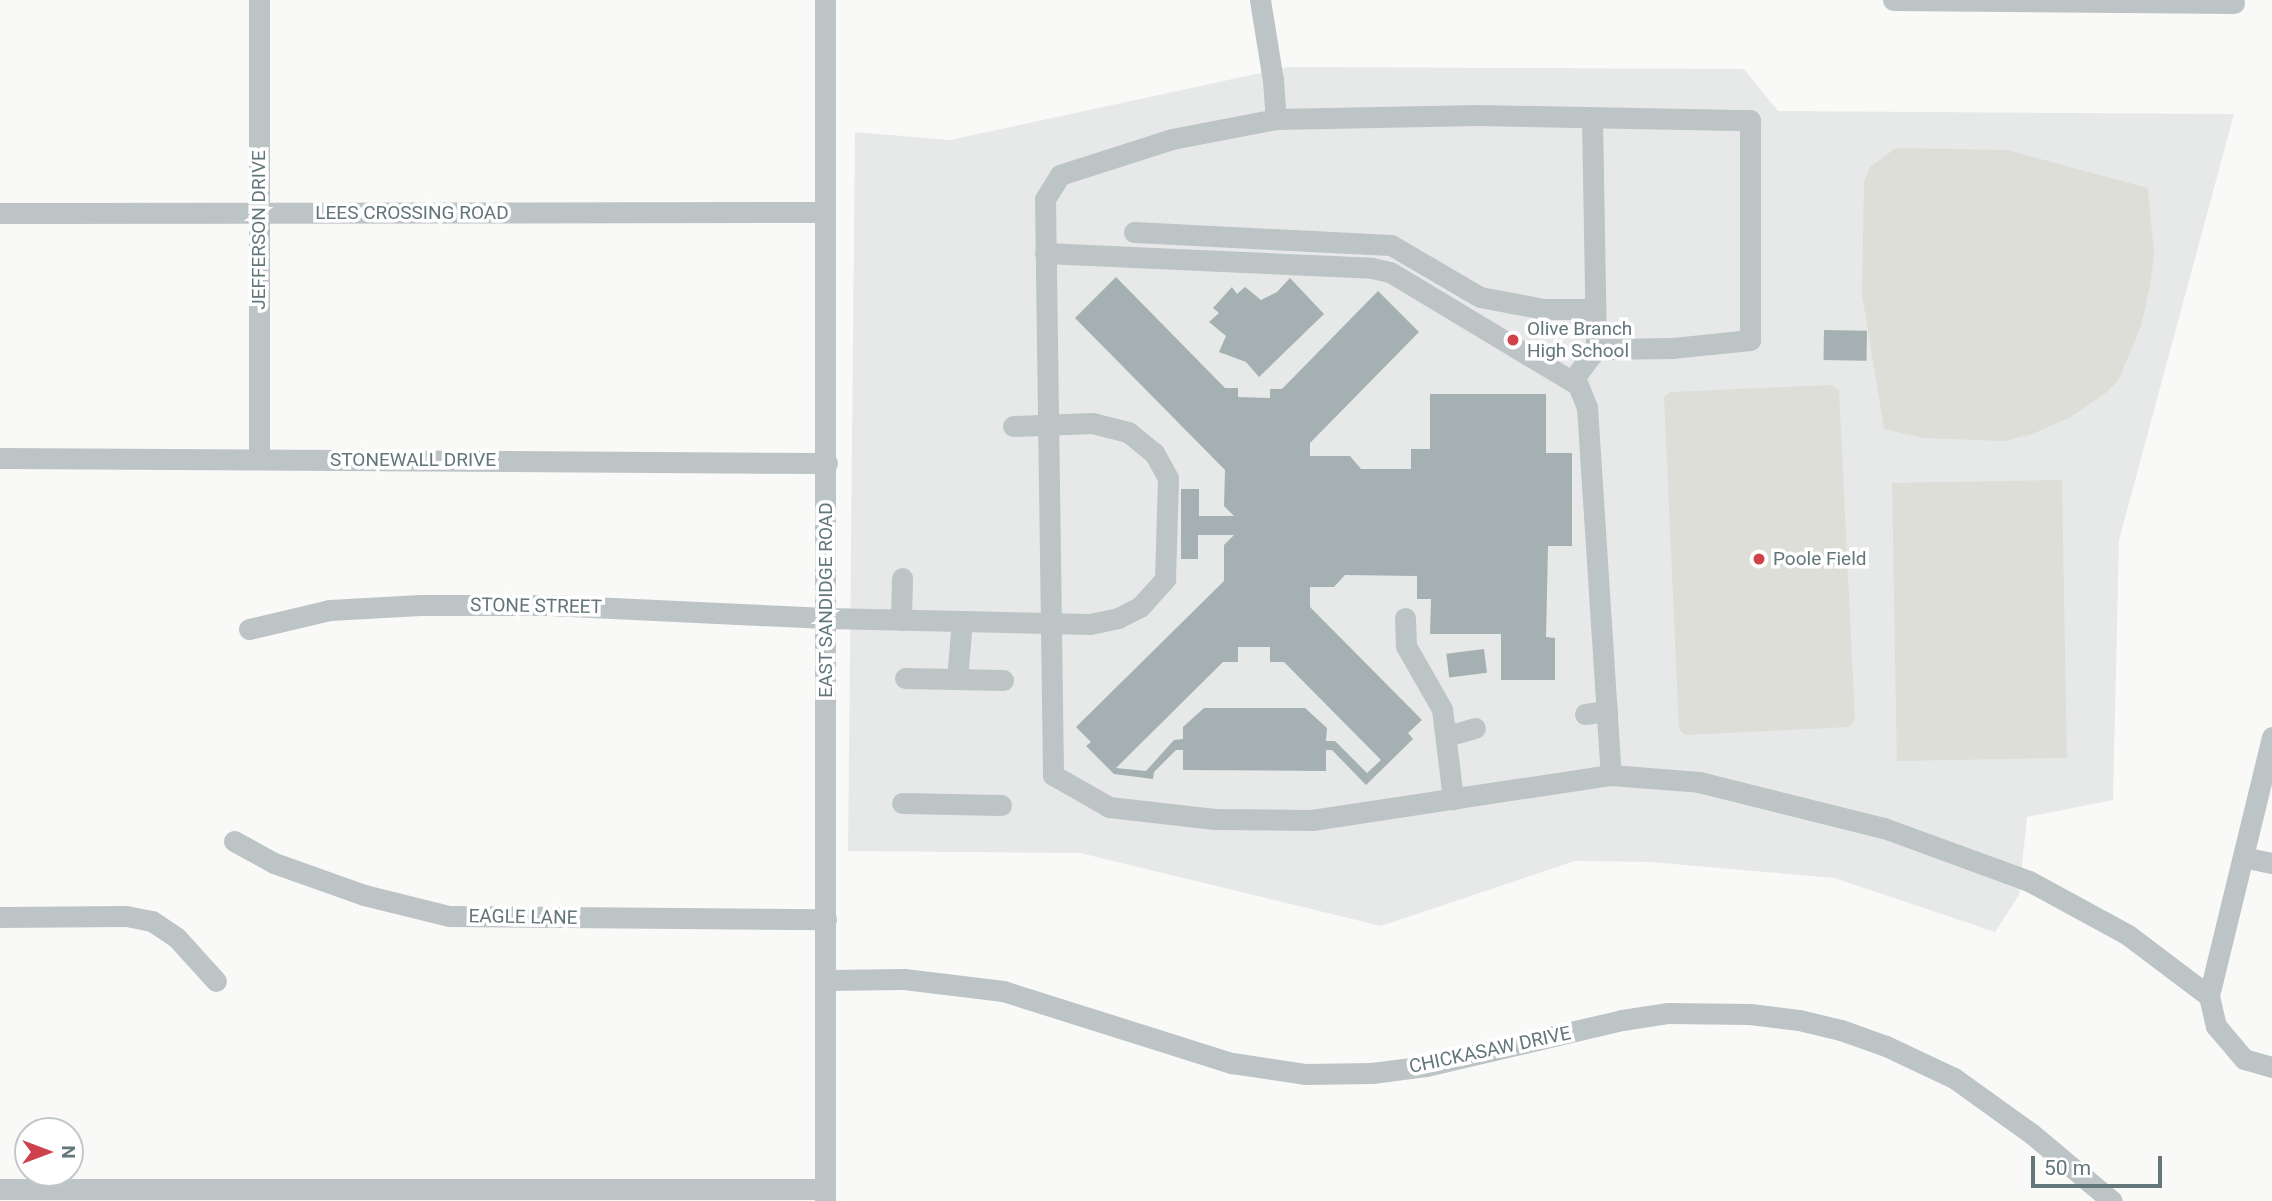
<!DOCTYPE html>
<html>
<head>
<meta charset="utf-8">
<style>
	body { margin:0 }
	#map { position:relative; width:2272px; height:1201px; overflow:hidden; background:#f9f9f8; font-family:Roboto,sans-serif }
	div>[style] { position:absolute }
	.built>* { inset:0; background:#e7e9e8 }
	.green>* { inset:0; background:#dcded7; transform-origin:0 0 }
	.building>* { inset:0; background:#a4b0b2; transform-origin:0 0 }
	.minor>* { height:21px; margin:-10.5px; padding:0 10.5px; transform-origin:10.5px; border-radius:10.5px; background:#bdc4c5 }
	.dots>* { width:19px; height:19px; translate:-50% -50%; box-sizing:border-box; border:4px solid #fff; border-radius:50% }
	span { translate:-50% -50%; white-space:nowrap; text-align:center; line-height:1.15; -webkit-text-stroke:7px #fff; paint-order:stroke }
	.street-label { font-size:19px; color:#637679 }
	.poi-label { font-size:19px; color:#637679 }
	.left { translate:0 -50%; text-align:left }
	.north { position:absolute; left:14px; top:1117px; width:70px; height:70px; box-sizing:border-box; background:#fff; border:2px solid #c1c8c9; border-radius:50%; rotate:90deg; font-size:19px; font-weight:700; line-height:28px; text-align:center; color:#637679 }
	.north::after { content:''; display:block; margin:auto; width:24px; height:32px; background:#cf424c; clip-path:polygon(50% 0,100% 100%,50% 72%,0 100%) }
	.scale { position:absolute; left:2031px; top:1156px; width:131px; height:32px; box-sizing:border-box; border:4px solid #637679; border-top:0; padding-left:9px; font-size:21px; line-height:24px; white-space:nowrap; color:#637679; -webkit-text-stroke:5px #fff; paint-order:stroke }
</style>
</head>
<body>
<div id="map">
	<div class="built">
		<div style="clip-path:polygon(1288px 67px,1744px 69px,1778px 111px,2234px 114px,2119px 540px,2113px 800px,2027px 817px,2019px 895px,1995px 932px,1834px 878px,1650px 862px,1575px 861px,1381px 926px,1080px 853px,848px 851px,855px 132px,950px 140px)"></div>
	</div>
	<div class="green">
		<div style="clip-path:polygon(1896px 148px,2007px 150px,2148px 188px,2154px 254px,2150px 286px,2141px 326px,2119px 379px,2107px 392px,2069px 418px,2032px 434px,2004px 441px,1923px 438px,1884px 429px,1862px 294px,1864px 182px,1870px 167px)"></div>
		<div style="clip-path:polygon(1831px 385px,1839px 390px,1855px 720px,1849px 727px,1685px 735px,1679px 729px,1664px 397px,1670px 392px)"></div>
		<div style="left:2062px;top:480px;width:278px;height:170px;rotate:89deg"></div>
	</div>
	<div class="building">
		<div style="clip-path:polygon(evenodd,1116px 277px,1225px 388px,1238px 388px,1238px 397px,1270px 398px,1270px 389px,1282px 389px,1378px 291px,1419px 332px,1310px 443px,1310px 456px,1350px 456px,1361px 469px,1411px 469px,1411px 449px,1430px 449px,1430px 394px,1546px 394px,1546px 453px,1572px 453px,1572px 546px,1548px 546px,1546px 637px,1555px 638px,1555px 680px,1501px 680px,1501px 634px,1430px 634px,1431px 599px,1417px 599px,1417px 576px,1345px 575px,1334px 587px,1310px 587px,1310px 607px,1422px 720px,1408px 733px,1413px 739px,1366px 785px,1332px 750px,1326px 750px,1326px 771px,1183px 770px,1183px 750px,1176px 750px,1154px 772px,1153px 779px,1114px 774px,1086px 746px,1091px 742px,1076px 727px,1224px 581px,1224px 545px,1234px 535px,1198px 535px,1198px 559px,1181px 559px,1181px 489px,1199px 489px,1199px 516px,1234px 516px,1224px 506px,1225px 470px,1075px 318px,1116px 277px,1238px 647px,1270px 647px,1270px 662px,1284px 662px,1381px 760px,1367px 773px,1335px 741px,1326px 741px,1327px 728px,1305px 708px,1204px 708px,1183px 727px,1183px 739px,1174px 740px,1146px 771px,1116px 768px,1223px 662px,1238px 662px,1238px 647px)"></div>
		<div style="clip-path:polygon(1290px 278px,1324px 314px,1259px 377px,1246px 362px,1219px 352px,1226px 336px,1209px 322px,1219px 313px,1213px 308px,1232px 287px,1237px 294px,1245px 287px,1261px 300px,1277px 292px)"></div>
		<div style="left:1824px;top:330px;width:43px;height:30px;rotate:1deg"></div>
		<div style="left:1484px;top:649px;width:24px;height:38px;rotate:83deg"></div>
	</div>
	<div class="minor">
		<div style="left:1260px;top:0;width:81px;rotate:80.8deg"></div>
		<div style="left:1273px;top:80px;width:39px;rotate:86deg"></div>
		<div style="left:1276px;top:119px;width:106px;rotate:169.1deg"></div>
		<div style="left:1172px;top:139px;width:118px;rotate:162.2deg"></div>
		<div style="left:1060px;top:175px;width:28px;rotate:122deg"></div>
		<div style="left:1045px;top:199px;width:576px;rotate:89.2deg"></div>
		<div style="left:1053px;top:775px;width:64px;rotate:29.7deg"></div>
		<div style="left:1109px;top:807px;width:106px;rotate:6.5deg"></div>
		<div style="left:1214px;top:819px;width:98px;rotate:0.6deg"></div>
		<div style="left:1312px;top:820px;width:302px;rotate:-8.6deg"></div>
		<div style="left:1611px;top:775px;width:88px;rotate:4.5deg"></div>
		<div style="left:1699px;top:782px;width:191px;rotate:14deg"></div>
		<div style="left:1884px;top:828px;width:154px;rotate:20.1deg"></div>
		<div style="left:2029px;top:881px;width:113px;rotate:28.6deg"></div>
		<div style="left:2128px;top:935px;width:101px;rotate:37deg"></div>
		<div style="left:1893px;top:0;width:341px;rotate:0.5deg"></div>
		<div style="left:1592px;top:118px;width:231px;rotate:89deg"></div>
		<div style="left:1276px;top:119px;width:202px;rotate:-1.1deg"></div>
		<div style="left:1478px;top:115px;width:272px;rotate:1.1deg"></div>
		<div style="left:1750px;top:120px;width:220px;rotate:90deg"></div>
		<div style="left:1750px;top:340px;width:77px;rotate:174.1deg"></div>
		<div style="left:1673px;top:348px;width:77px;rotate:179.3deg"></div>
		<div style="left:1596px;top:349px;width:40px;rotate:127deg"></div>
		<div style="left:0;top:213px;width:825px;rotate:-0.07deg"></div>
		<div style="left:1134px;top:232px;width:257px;rotate:2.9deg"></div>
		<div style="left:1391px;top:245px;width:103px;rotate:30.3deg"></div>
		<div style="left:1480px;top:297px;width:65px;rotate:10.6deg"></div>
		<div style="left:1544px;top:309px;width:50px"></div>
		<div style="left:1045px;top:253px;width:327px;rotate:2.6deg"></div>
		<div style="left:1372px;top:268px;width:18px;rotate:13deg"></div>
		<div style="left:1390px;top:272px;width:219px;rotate:31deg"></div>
		<div style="left:1578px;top:385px;width:24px;rotate:68deg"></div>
		<div style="left:1587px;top:407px;width:369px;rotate:86.3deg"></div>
		<div style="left:0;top:458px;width:827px;rotate:0.35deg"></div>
		<div style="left:259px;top:459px;width:459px;rotate:-90deg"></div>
		<div style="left:1405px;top:618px;width:28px;rotate:88deg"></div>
		<div style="left:1406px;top:646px;width:73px;rotate:60.3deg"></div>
		<div style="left:1442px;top:709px;width:91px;rotate:83deg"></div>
		<div style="left:901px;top:620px;width:42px;rotate:-88.6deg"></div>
		<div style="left:249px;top:629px;width:83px;rotate:-13.2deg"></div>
		<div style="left:330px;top:610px;width:90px;rotate:-3.2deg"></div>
		<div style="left:420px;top:605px;width:129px"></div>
		<div style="left:549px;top:605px;width:277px;rotate:2.7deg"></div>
		<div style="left:826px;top:618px;width:264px;rotate:1.3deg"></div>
		<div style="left:1090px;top:624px;width:29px;rotate:-12deg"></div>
		<div style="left:1118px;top:618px;width:25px;rotate:-27deg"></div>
		<div style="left:1140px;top:607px;width:38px;rotate:-48deg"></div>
		<div style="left:1165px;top:579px;width:101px;rotate:-88.3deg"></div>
		<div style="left:1168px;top:478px;width:29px;rotate:-119deg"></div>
		<div style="left:1154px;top:453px;width:33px;rotate:-141deg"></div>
		<div style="left:1128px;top:432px;width:37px;rotate:-166deg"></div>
		<div style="left:1092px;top:423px;width:79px;rotate:177.8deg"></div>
		<div style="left:905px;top:678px;width:98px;rotate:1.2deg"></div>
		<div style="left:957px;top:679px;width:58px;rotate:-85.1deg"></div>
		<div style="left:1585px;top:714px;width:22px;rotate:-8deg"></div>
		<div style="left:1447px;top:736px;width:29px;rotate:-16deg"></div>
		<div style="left:2272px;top:737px;width:267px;rotate:103.7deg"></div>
		<div style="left:2209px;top:996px;width:31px;rotate:77deg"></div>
		<div style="left:2216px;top:1026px;width:43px;rotate:49.7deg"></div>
		<div style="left:2244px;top:1059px;width:29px;rotate:16deg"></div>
		<div style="left:902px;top:803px;width:99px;rotate:1.2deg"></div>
		<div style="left:234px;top:841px;width:46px;rotate:28.8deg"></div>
		<div style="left:274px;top:863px;width:96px;rotate:19.6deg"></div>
		<div style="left:364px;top:895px;width:88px;rotate:13.9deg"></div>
		<div style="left:449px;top:916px;width:377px;rotate:0.5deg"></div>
		<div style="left:2243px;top:857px;width:30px;rotate:12deg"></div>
		<div style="left:0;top:917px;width:126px;rotate:-0.5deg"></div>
		<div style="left:126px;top:916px;width:26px;rotate:11deg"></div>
		<div style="left:152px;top:921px;width:30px;rotate:34deg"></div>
		<div style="left:177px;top:938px;width:58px;rotate:47.8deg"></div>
		<div style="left:825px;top:980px;width:79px;rotate:-0.7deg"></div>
		<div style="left:904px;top:979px;width:100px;rotate:6.9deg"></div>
		<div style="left:1003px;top:991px;width:240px;rotate:17.5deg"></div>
		<div style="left:1232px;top:1063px;width:75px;rotate:8.5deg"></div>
		<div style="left:1306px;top:1074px;width:66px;rotate:-0.9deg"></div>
		<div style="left:1372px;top:1073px;width:54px;rotate:-7.4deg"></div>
		<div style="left:1426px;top:1066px;width:201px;rotate:-13.2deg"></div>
		<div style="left:1622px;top:1020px;width:47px;rotate:-8.7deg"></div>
		<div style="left:1668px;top:1013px;width:82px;rotate:0.7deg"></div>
		<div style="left:1750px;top:1014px;width:49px;rotate:7deg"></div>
		<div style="left:1799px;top:1020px;width:43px;rotate:13.4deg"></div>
		<div style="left:1841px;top:1030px;width:48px;rotate:19.6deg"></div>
		<div style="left:1886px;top:1046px;width:75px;rotate:25.2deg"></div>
		<div style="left:1954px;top:1078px;width:96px;rotate:35.7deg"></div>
		<div style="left:2032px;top:1134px;width:104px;rotate:39.9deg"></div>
		<div style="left:0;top:1189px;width:825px"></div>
		<div style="left:825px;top:1201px;width:1201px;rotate:-90deg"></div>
	</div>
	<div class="dots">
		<div style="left:1513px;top:340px;background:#cf424c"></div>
		<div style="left:1759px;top:559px;background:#cf424c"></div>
	</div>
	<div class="street-label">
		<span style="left:412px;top:213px">LEES CROSSING ROAD</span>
		<span style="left:259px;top:230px;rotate:-90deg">JEFFERSON DRIVE</span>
		<span style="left:413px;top:460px">STONEWALL DRIVE</span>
		<span style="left:826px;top:600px;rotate:-90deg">EAST SANDIDGE ROAD</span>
		<span style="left:536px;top:606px;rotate:1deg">STONE STREET</span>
		<span style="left:523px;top:917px;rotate:1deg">EAGLE LANE</span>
		<span style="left:1490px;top:1050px;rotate:-12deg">CHICKASAW DRIVE</span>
	</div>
	<div class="poi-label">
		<span class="left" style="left:1527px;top:340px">Olive Branch<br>High School</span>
		<span class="left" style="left:1773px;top:559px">Poole Field</span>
	</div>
	<div class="north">N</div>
	<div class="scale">50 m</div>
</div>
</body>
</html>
